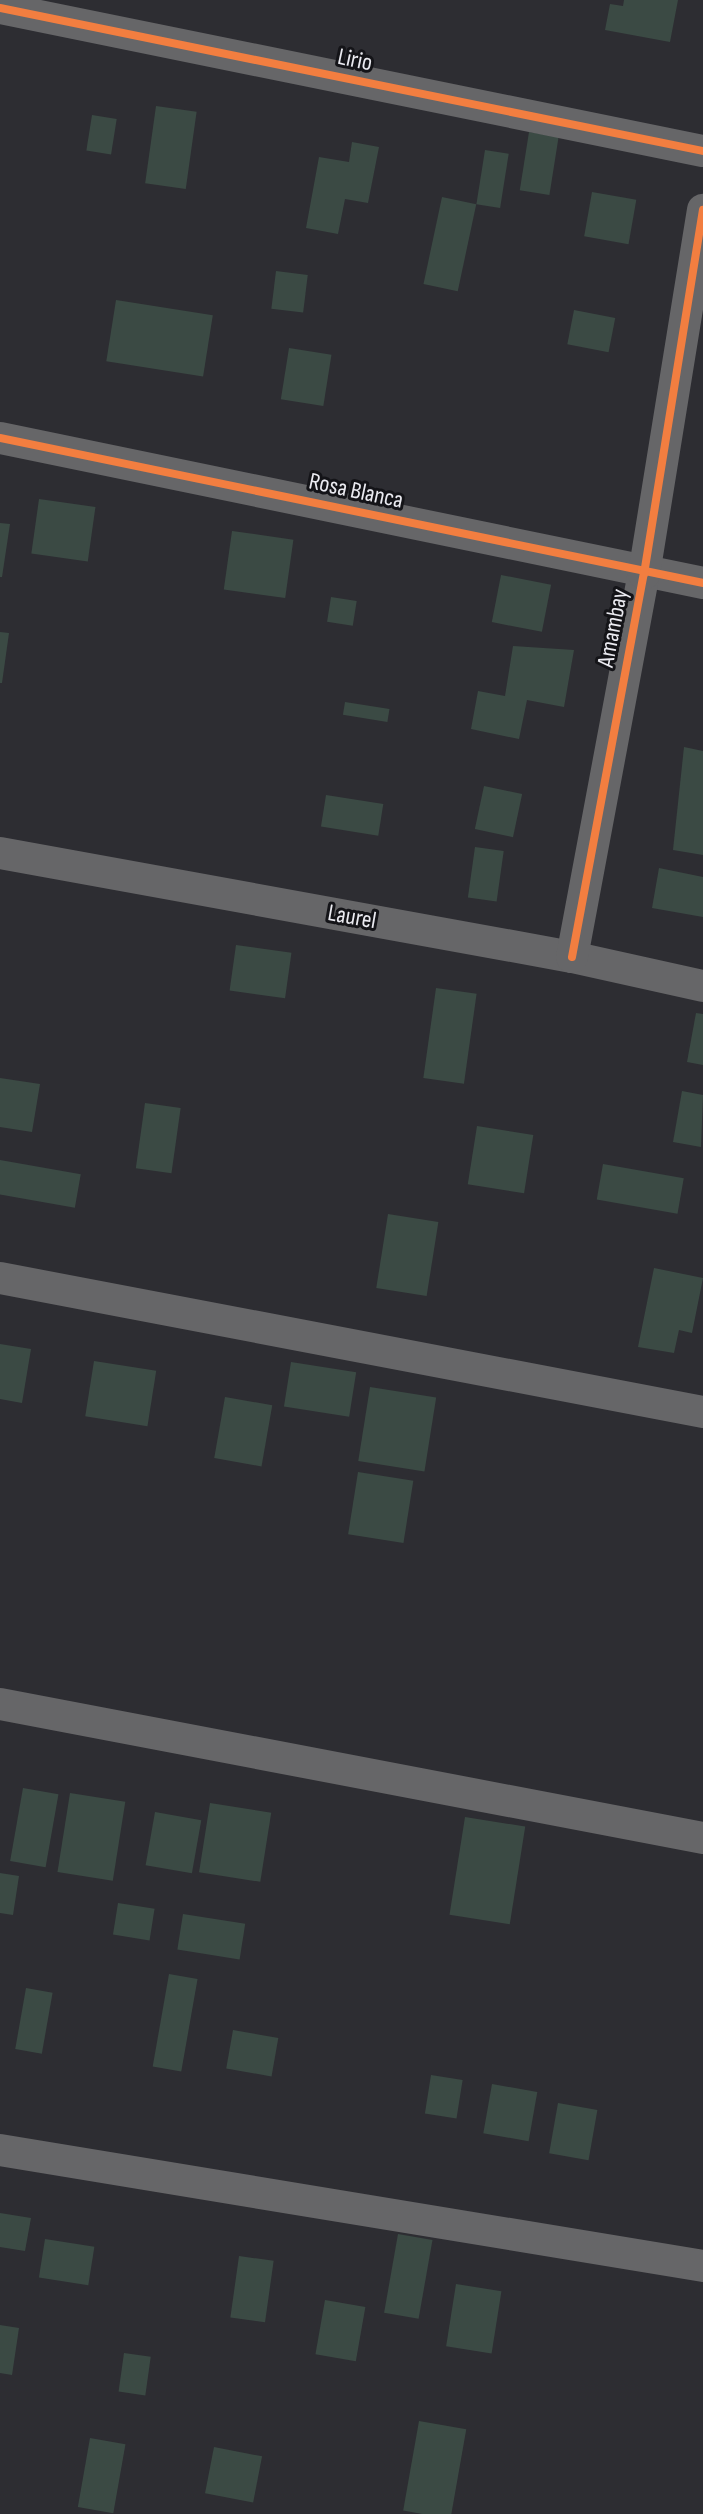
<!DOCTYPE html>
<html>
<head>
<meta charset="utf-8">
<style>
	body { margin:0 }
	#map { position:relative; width:703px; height:2514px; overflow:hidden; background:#2d2d32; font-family:"Sofia Sans Condensed",sans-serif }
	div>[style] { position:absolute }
	.building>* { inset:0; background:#3b4a44; transform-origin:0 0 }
	.street>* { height:32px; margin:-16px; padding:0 16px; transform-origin:16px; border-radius:16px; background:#666668 }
	.cycleway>* { height:8px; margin:-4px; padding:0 4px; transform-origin:4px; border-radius:4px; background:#f27e40 }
	span { translate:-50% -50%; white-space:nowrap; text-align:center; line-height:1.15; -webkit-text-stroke:6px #141418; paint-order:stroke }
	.street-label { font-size:24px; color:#ebebf1 }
</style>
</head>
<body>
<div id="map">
	<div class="building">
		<div style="clip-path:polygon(624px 0,678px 0,670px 42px,605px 30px,610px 4px,623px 6px)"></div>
		<div style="left:156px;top:106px;width:41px;height:78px;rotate:8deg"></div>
		<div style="left:92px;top:115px;width:25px;height:36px;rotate:9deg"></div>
		<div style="left:529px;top:132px;width:30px;height:59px;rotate:9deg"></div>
		<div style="clip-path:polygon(352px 142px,379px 147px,368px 203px,345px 199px,338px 234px,306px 228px,319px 157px,349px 162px)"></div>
		<div style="left:485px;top:150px;width:24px;height:55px;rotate:9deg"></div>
		<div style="left:592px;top:192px;width:45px;height:45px;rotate:10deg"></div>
		<div style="left:442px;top:197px;width:35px;height:89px;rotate:12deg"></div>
		<div style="left:276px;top:271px;width:32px;height:38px;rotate:7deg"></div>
		<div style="left:116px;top:300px;width:98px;height:62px;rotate:9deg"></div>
		<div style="left:574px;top:310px;width:42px;height:35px;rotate:11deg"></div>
		<div style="left:289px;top:348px;width:43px;height:52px;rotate:9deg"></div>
		<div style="left:39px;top:499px;width:57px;height:55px;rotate:8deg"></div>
		<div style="clip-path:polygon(0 523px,10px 524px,2px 577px,0 577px)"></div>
		<div style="left:232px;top:531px;width:62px;height:59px;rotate:8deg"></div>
		<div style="left:501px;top:575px;width:51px;height:48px;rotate:11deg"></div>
		<div style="left:331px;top:597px;width:26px;height:25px;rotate:9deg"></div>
		<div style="clip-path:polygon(0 632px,9px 633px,2px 683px,0 683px)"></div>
		<div style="clip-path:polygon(513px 646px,574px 650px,564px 707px,527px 700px,519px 739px,471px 729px,478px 691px,505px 696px)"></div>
		<div style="left:345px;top:702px;width:45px;height:13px;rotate:9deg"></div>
		<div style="clip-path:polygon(684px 747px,703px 751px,703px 855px,673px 850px)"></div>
		<div style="left:484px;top:786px;width:39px;height:44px;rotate:12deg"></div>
		<div style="left:326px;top:795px;width:58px;height:32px;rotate:9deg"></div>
		<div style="left:475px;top:847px;width:29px;height:51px;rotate:8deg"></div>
		<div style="clip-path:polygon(659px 868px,703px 877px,703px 917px,652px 908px)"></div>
		<div style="left:236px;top:945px;width:56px;height:46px;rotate:8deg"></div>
		<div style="left:436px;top:988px;width:41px;height:91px;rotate:8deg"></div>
		<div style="clip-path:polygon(696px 1013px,703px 1014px,703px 1065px,687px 1062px)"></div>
		<div style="clip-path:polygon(0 1078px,40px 1084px,32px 1132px,0 1127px)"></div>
		<div style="clip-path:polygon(682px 1091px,703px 1095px,701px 1147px,673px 1142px)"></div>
		<div style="left:145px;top:1103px;width:36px;height:66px;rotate:8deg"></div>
		<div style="left:477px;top:1126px;width:57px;height:59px;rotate:9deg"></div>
		<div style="left:0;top:1160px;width:82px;height:34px;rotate:10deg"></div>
		<div style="left:603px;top:1164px;width:82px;height:36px;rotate:10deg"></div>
		<div style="left:388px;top:1214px;width:51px;height:75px;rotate:9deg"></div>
		<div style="clip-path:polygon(654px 1268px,703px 1278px,692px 1333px,679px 1330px,674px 1353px,638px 1347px)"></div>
		<div style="clip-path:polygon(0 1344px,31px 1349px,22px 1403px,0 1399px)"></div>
		<div style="left:94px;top:1361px;width:63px;height:56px;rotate:9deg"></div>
		<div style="left:291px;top:1362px;width:66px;height:45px;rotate:9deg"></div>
		<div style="left:370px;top:1387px;width:67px;height:75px;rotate:9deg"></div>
		<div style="left:225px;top:1397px;width:48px;height:62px;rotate:10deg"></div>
		<div style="left:358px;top:1472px;width:56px;height:63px;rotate:9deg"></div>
		<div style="left:23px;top:1788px;width:36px;height:74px;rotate:10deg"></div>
		<div style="left:70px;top:1793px;width:56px;height:80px;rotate:9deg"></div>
		<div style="left:210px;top:1803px;width:62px;height:70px;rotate:9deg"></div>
		<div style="left:155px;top:1812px;width:47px;height:54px;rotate:10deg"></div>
		<div style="left:465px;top:1817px;width:61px;height:99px;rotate:9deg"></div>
		<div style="clip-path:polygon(0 1873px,19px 1876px,13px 1915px,0 1913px)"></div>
		<div style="left:118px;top:1903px;width:37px;height:32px;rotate:9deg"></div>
		<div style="left:183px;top:1914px;width:63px;height:36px;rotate:9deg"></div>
		<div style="left:169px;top:1974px;width:29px;height:94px;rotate:10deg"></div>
		<div style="left:26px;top:1988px;width:27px;height:62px;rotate:10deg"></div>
		<div style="left:233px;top:2030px;width:46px;height:39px;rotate:10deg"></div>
		<div style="left:431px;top:2075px;width:32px;height:39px;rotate:9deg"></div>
		<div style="left:492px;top:2084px;width:46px;height:50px;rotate:10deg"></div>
		<div style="left:558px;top:2103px;width:40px;height:51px;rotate:10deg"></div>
		<div style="clip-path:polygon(0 2213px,31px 2218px,25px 2251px,0 2247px)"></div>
		<div style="left:398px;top:2234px;width:35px;height:80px;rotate:10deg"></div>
		<div style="left:45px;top:2239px;width:50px;height:39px;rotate:9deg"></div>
		<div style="left:239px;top:2256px;width:35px;height:62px;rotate:8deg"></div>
		<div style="left:456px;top:2284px;width:46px;height:63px;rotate:9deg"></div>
		<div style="left:325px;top:2300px;width:41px;height:55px;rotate:10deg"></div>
		<div style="clip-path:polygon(0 2325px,19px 2328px,12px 2375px,0 2373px)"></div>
		<div style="left:124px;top:2353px;width:27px;height:39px;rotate:8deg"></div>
		<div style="left:419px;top:2421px;width:48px;height:91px;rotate:10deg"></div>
		<div style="left:90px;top:2438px;width:36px;height:70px;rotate:10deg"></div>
		<div style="left:214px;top:2447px;width:49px;height:47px;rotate:11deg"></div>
	</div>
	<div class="street">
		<div style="left:0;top:8px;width:717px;rotate:11.5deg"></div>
		<div style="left:0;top:438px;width:718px;rotate:11.65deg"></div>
		<div style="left:0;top:853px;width:581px;rotate:10.3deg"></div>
		<div style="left:572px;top:957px;width:134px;rotate:12.5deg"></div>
		<div style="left:572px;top:957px;width:390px;rotate:-79.4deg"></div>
		<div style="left:644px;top:574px;width:369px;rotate:-80.8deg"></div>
		<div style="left:0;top:1278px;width:716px;rotate:10.79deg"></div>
		<div style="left:0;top:1704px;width:716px;rotate:10.79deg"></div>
		<div style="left:0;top:2150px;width:713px;rotate:9.37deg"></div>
	</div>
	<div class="cycleway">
		<div style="left:0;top:8px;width:717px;rotate:11.5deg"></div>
		<div style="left:0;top:438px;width:718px;rotate:11.65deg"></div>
		<div style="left:572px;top:957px;width:390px;rotate:-79.4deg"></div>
		<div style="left:644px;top:574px;width:369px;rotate:-80.8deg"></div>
	</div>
	<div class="street-label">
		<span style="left:355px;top:60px;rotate:12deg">Lirio</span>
		<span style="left:356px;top:491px;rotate:12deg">Rosa Blanca</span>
		<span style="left:613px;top:628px;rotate:-79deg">Amambay</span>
		<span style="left:352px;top:917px;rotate:10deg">Laurel</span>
	</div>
</div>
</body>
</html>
